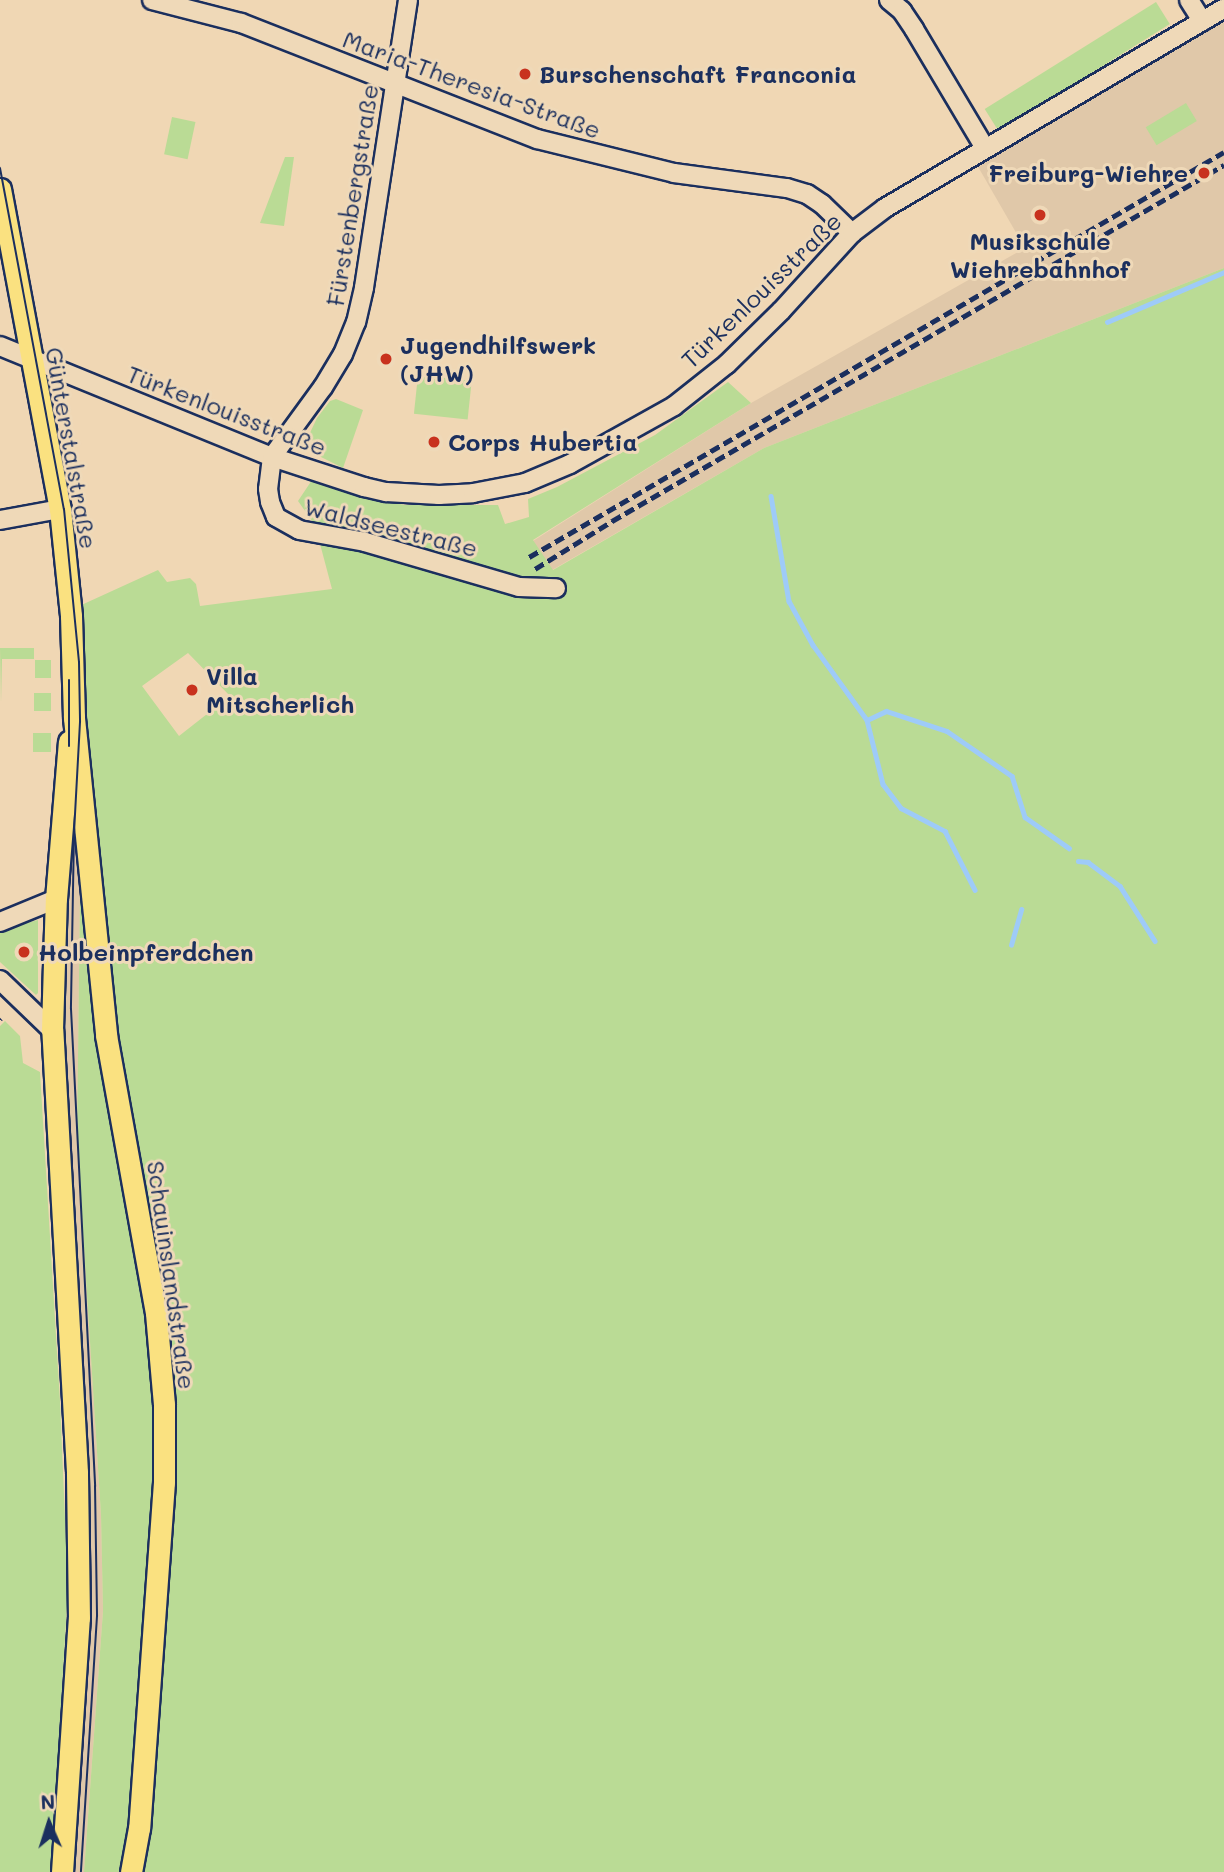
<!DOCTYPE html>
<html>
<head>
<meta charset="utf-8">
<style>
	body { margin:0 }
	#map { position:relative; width:1224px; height:1872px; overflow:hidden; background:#f0d7b4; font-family:Mali,sans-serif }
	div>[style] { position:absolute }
	.built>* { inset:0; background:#e0c8a9 }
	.green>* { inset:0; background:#badb95; transform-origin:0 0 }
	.stream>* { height:4.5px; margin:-2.25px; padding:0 2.25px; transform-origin:2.25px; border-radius:2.25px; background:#9ecbf8 }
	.roads { filter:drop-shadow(2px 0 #1b2f5e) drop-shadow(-2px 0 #1b2f5e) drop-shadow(0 2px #1b2f5e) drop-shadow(0 -2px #1b2f5e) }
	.minor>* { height:18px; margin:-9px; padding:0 9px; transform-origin:9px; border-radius:9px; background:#efd9b8 }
	.major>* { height:21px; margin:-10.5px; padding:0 10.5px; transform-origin:10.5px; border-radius:10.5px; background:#fae180 }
	.tram>* { height:2px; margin:-1px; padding:0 1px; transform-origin:1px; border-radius:1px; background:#1b2f5e }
	.rail>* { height:4.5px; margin-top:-2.25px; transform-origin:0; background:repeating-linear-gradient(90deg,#1b2f5e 0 10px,transparent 0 15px) }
	.dots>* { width:19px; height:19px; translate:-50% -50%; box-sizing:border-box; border:4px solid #efd9b8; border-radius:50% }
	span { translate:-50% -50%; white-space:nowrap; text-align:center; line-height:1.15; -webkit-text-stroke:6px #efd9b8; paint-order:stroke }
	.poi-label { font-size:24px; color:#1b2f5e; font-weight:700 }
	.left { translate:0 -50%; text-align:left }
	.right { translate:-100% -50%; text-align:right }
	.street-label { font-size:24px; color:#1b2f5e }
	.north { position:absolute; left:14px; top:1788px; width:70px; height:70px; -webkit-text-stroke:5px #efd9b8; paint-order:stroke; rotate:357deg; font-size:19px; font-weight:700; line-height:28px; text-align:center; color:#1b2f5e }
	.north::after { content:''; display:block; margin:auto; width:24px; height:32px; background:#1b2f5e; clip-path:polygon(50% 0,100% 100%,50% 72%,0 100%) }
</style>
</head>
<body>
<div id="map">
	<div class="built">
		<div style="clip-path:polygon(1224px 19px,1224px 268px,764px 448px,552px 570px,533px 541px,751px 403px,1025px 248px,977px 165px)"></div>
		<div style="clip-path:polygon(78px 770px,81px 814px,77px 1137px,101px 1515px,103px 1611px,84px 1872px,70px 1872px,79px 1745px,61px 1129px,59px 922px)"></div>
	</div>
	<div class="green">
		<div style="left:1156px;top:2px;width:26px;height:202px;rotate:58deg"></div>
		<div style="left:1186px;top:103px;width:21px;height:47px;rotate:59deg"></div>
		<div style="left:172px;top:117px;width:24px;height:38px;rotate:12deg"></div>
		<div style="clip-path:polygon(285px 157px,294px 157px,284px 226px,260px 223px)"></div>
		<div style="clip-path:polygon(evenodd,1224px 268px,1224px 1872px,84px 1872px,103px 1611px,101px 1515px,77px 1137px,81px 814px,77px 607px,158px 570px,167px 582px,190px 578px,196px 584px,200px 606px,332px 589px,315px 525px,298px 501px,312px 480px,404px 505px,498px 505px,505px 524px,529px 517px,528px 499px,557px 487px,655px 435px,728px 382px,751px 403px,533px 540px,553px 570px,764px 448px,1224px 268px,188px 653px,230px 696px,179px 736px,142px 686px,188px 653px)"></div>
		<div style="left:418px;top:375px;width:54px;height:39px;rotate:6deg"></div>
		<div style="clip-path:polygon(336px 399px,363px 410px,343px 468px,313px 453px,308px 446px,308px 437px,317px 418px,330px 401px)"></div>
		<div style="clip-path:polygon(0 648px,34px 648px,34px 659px,2px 659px,1px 703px)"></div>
		<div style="left:35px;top:660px;width:16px;height:18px"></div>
		<div style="left:34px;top:693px;width:17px;height:18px"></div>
		<div style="left:33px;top:733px;width:18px;height:19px"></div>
		<div style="clip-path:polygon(38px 920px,38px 993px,36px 995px,0 962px,0 930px)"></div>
		<div style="clip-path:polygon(5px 1021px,20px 1036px,23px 1063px,40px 1072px,60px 1401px,68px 1589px,51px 1872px,0 1872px,0 1026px)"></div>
	</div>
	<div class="stream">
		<div style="left:1107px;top:322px;width:127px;rotate:-23.1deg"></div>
		<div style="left:771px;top:496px;width:107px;rotate:80.3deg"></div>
		<div style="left:789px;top:601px;width:50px;rotate:61.4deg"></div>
		<div style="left:813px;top:645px;width:92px;rotate:54.2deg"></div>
		<div style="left:867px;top:720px;width:66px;rotate:76deg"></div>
		<div style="left:883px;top:784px;width:30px;rotate:53deg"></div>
		<div style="left:901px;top:808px;width:50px;rotate:27.6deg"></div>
		<div style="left:945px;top:831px;width:66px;rotate:63deg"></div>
		<div style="left:867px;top:720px;width:21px;rotate:-25deg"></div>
		<div style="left:886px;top:711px;width:64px;rotate:18.2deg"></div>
		<div style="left:947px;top:731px;width:79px;rotate:34.7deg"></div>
		<div style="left:1012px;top:776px;width:43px;rotate:72.4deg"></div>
		<div style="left:1025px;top:817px;width:54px;rotate:35.2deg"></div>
		<div style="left:1078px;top:861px;width:10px;rotate:6deg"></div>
		<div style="left:1088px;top:862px;width:40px;rotate:37deg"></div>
		<div style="left:1120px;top:886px;width:65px;rotate:57.5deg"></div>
		<div style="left:1011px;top:945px;width:37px;rotate:-74deg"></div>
	</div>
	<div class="roads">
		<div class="minor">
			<div style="left:152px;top:0;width:92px;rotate:14.5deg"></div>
			<div style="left:241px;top:23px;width:318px;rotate:21.4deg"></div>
			<div style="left:537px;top:139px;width:141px;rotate:13.9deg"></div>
			<div style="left:674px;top:173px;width:114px;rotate:7.6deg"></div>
			<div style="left:787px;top:188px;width:21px;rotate:17deg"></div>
			<div style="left:807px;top:194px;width:18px;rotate:34deg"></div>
			<div style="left:822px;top:204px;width:42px;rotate:44deg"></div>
			<div style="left:408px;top:0;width:291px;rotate:98.7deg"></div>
			<div style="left:364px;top:288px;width:35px;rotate:103deg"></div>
			<div style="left:356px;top:322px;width:35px;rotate:112deg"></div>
			<div style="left:343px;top:354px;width:39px;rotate:121deg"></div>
			<div style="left:323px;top:387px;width:87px;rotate:126.1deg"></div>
			<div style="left:272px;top:457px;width:32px;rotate:97deg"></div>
			<div style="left:268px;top:489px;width:13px;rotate:81deg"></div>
			<div style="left:270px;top:502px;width:16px;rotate:68deg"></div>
			<div style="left:276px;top:517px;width:26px;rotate:29deg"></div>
			<div style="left:299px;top:530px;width:67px;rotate:10.3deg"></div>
			<div style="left:365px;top:542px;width:160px;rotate:16.3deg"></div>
			<div style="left:519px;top:587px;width:37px;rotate:2deg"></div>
			<div style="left:889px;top:0;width:17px;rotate:40deg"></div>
			<div style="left:902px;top:11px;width:22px;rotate:56deg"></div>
			<div style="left:914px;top:29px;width:139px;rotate:59.2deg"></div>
			<div style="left:1189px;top:0;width:25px;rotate:58deg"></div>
			<div style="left:0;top:346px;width:294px;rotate:22.2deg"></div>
			<div style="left:272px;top:457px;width:97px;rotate:18.1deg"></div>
			<div style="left:364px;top:487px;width:23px;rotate:13deg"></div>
			<div style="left:386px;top:492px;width:53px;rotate:3.2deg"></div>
			<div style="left:439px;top:495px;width:34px;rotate:-3deg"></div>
			<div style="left:473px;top:493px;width:53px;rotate:-10.9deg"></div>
			<div style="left:525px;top:483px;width:49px;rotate:-22.9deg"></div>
			<div style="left:570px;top:464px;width:119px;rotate:-29.1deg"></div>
			<div style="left:674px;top:406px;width:68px;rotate:-38.4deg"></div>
			<div style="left:727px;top:364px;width:76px;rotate:-44.5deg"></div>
			<div style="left:781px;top:311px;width:105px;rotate:-47.7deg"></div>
			<div style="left:852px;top:233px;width:41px;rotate:-37.1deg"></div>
			<div style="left:885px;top:208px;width:394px;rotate:-30.5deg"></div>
			<div style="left:0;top:520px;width:61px;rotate:-10.4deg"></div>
			<div style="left:0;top:922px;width:61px;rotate:-22.3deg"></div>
			<div style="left:0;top:980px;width:72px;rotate:43.9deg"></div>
		</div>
		<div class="major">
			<div style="left:0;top:189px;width:326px;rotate:79.4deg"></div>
			<div style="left:60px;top:509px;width:108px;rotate:84.1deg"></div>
			<div style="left:71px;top:616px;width:102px;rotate:88.3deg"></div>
			<div style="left:74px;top:718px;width:319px;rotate:84.2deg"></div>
			<div style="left:106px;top:1035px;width:282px;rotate:79.8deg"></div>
			<div style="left:156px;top:1313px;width:91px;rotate:85deg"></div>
			<div style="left:164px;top:1404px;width:78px;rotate:90deg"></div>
			<div style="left:164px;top:1482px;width:347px;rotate:94.1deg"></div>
			<div style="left:139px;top:1828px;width:45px;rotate:100.3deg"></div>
			<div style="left:62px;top:1872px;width:255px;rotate:-86.2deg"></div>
			<div style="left:79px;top:1618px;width:146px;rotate:-90.8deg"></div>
			<div style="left:77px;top:1472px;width:443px;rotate:-93.2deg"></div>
			<div style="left:52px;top:1030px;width:131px;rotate:-88.3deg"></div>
			<div style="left:56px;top:899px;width:158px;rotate:-85.3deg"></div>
		</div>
	</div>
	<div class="tram">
		<div style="left:0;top:168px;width:347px;rotate:79.4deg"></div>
		<div style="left:64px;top:509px;width:154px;rotate:84.4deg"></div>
		<div style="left:79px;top:662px;width:60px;rotate:89deg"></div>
		<div style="left:80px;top:722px;width:110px;rotate:93.1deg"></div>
		<div style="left:74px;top:832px;width:177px;rotate:91deg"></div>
		<div style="left:71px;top:1009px;width:478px;rotate:87.1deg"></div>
		<div style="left:95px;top:1486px;width:130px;rotate:89.1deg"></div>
		<div style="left:97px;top:1616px;width:256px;rotate:93.6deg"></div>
		<div style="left:69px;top:746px;width:66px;rotate:-90deg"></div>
	</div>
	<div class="rail">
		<div style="left:529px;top:557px;width:804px;rotate:-30.23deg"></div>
		<div style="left:535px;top:569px;width:91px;rotate:-31.9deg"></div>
		<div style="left:612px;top:521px;width:708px;rotate:-30.19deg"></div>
		<div style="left:0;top:1019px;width:1px;rotate:-45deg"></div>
	</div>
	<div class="dots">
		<div style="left:525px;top:74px;background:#c8321e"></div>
		<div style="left:1204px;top:173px;background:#c8321e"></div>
		<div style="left:1040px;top:215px;background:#c8321e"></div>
		<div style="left:386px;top:359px;background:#c8321e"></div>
		<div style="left:434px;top:442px;background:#c8321e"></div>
		<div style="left:192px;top:690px;background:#c8321e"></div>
		<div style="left:24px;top:952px;background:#c8321e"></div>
	</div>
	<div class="poi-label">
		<span class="left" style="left:539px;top:74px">Burschenschaft Franconia</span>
		<span class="right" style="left:1188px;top:173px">Freiburg-Wiehre</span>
		<span style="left:1040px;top:255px">Musikschule<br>Wiehrebahnhof</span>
		<span class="left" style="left:400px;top:359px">Jugendhilfswerk<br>(JHW)</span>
		<span class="left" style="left:448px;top:442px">Corps Hubertia</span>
		<span class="left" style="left:206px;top:690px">Villa<br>Mitscherlich</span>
		<span class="left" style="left:38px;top:952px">Holbeinpferdchen</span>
	</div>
	<div class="street-label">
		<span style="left:472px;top:84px;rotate:20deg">Maria-Theresia-Straße</span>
		<span style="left:352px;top:195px;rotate:-81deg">Fürstenbergstraße</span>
		<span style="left:761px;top:290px;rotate:-44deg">Türkenlouisstraße</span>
		<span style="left:227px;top:410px;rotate:21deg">Türkenlouisstraße</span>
		<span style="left:72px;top:448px;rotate:80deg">Günterstalstraße</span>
		<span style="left:391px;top:527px;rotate:14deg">Waldseestraße</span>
		<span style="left:172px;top:1275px;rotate:82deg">Schauinslandstraße</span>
	</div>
	<div class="north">N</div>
</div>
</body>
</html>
